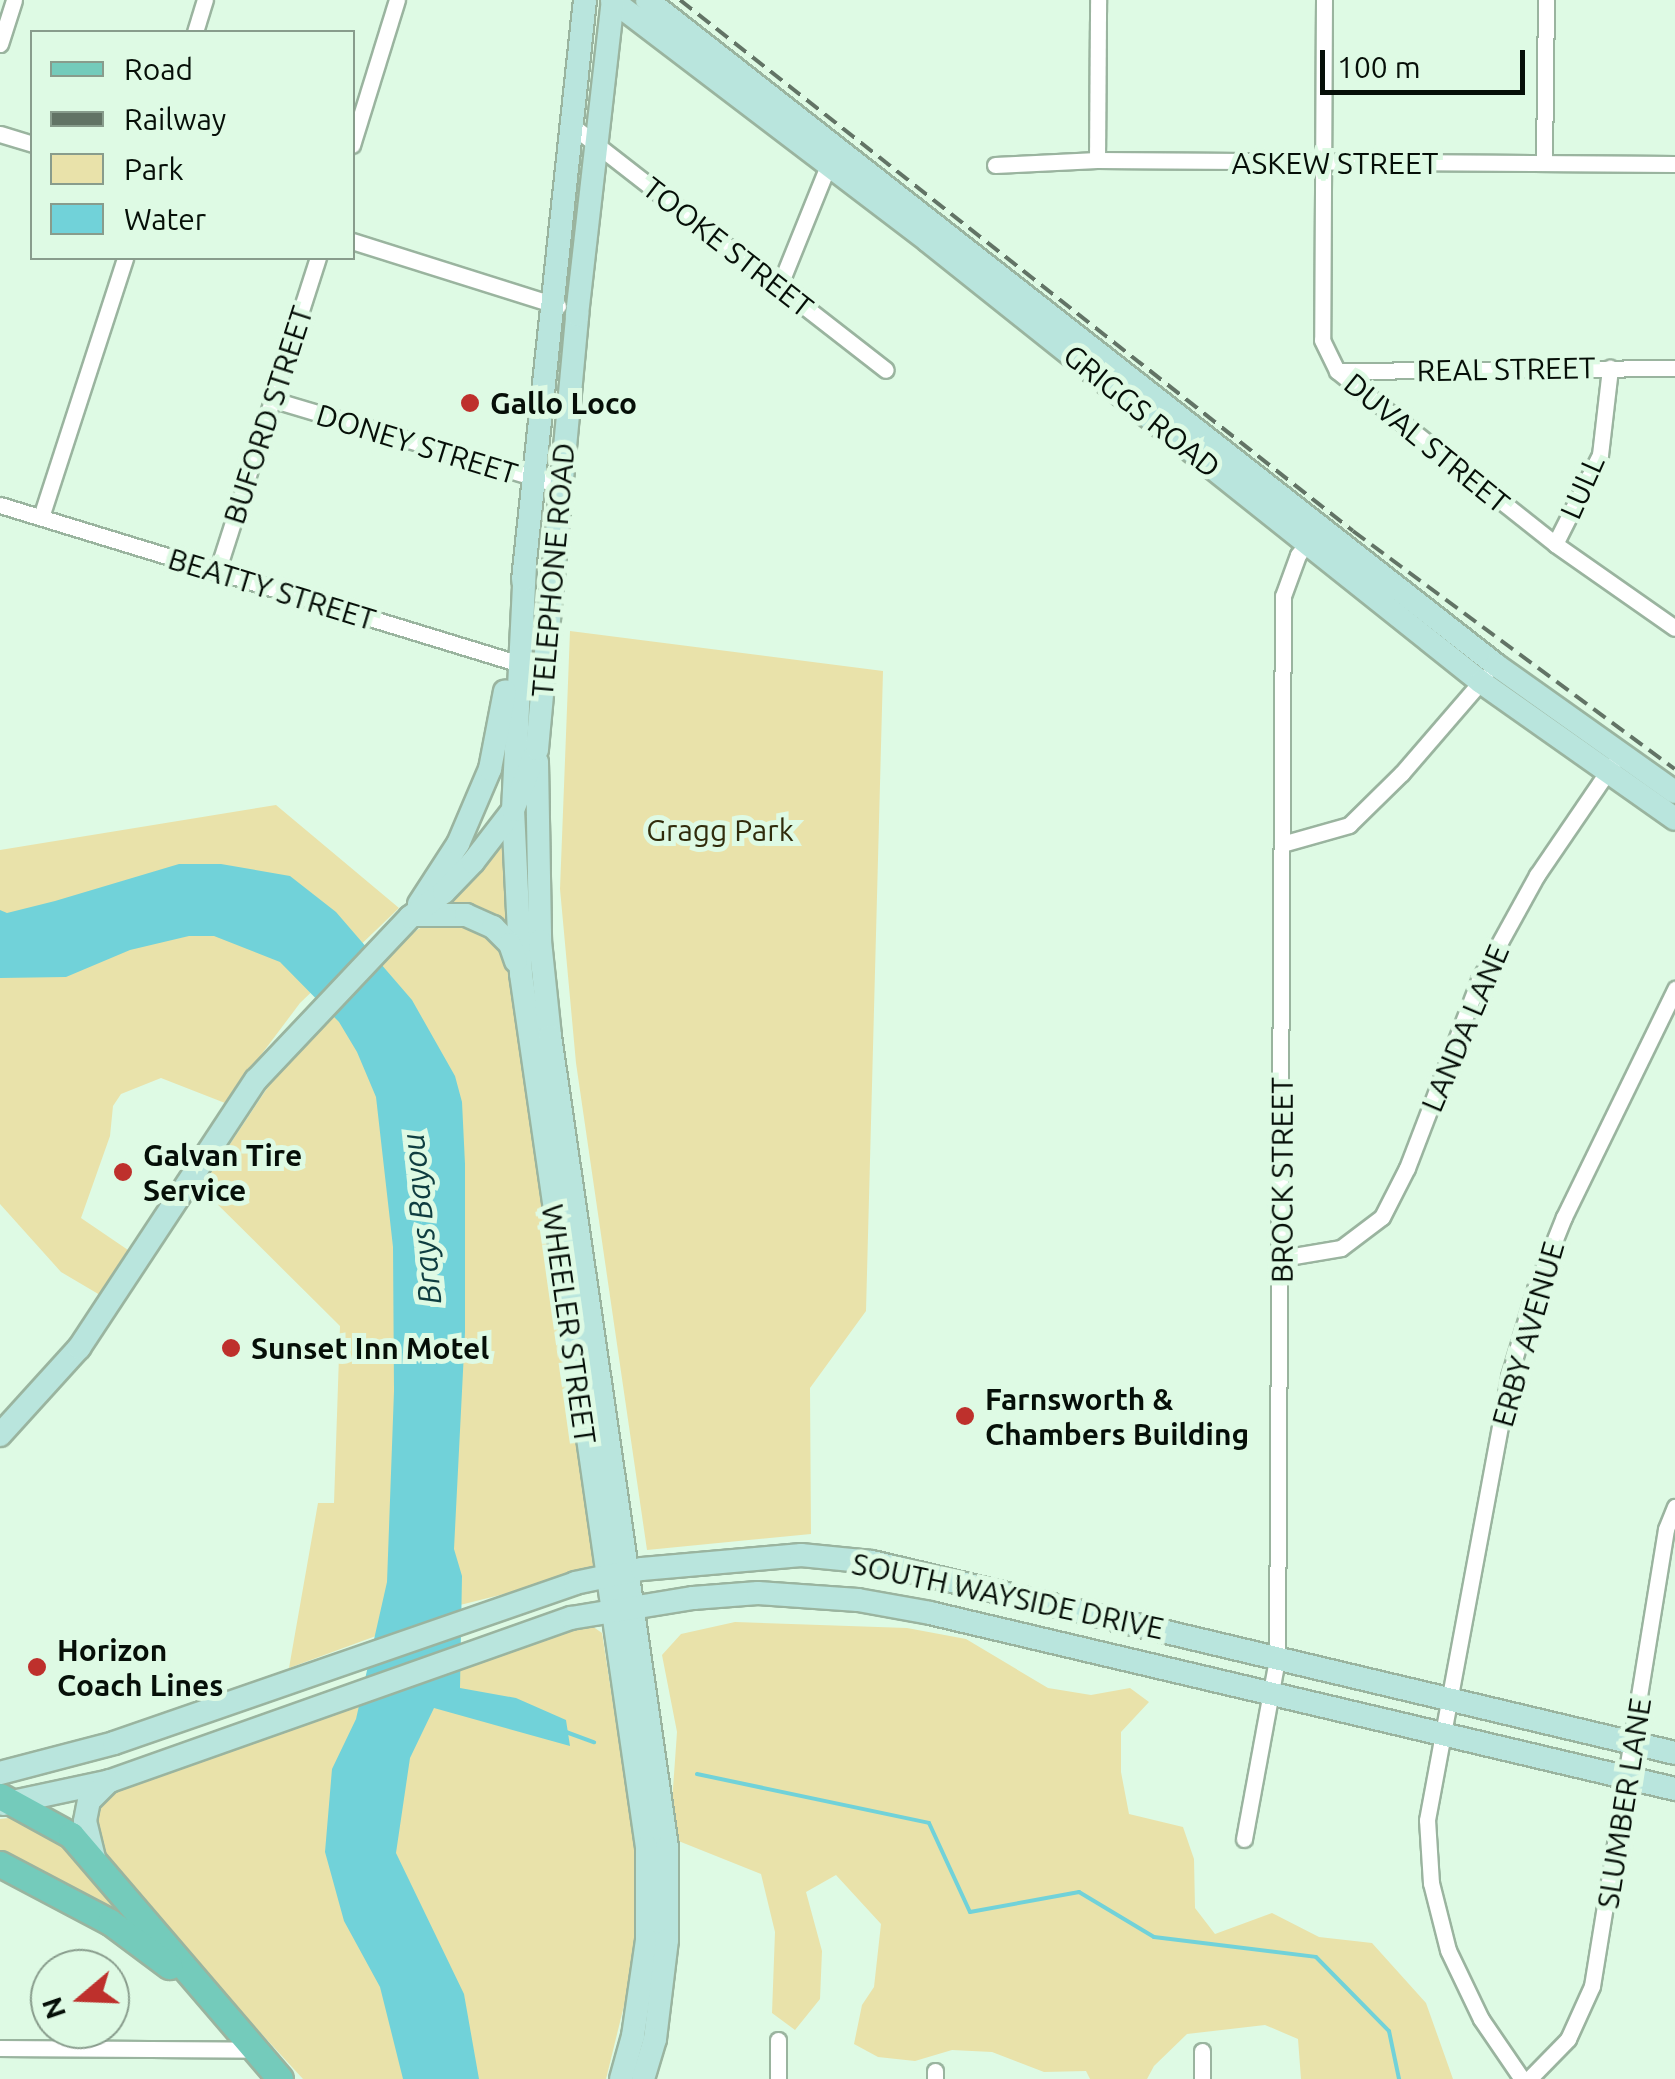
<!DOCTYPE html>
<html>
<head>
<meta charset="utf-8">
<style>
	body { margin:0 }
	#map { position:relative; width:1675px; height:2079px; overflow:hidden; background:#defae4; font-family:Ubuntu,sans-serif }
	div>[style] { position:absolute }
	.green>* { inset:0; background:#e9e2aa }
	.water>* { inset:0; background:#71d2d9 }
	.stream>* { height:4px; margin:-2px; padding:0 2px; transform-origin:2px; border-radius:2px; background:#71d2d9 }
	.roads { filter:drop-shadow(2px 0 #9ab49f) drop-shadow(-2px 0 #9ab49f) drop-shadow(0 2px #9ab49f) drop-shadow(0 -2px #9ab49f) }
	.minor>* { height:15px; margin:-7.5px; padding:0 7.5px; transform-origin:7.5px; border-radius:7.5px; background:#fff }
	.secondary>* { height:22px; margin:-11px; padding:0 11px; transform-origin:11px; border-radius:11px; background:#b9e5dd }
	.primary>* { height:25px; margin:-12.5px; padding:0 12.5px; transform-origin:12.5px; border-radius:12.5px; background:#74cbbb }
	.rail>* { height:4px; margin-top:-2px; transform-origin:0; background:repeating-linear-gradient(90deg,#627365 0 15px,transparent 0 23px) }
	.dots>* { width:28px; height:28px; translate:-50% -50%; box-sizing:border-box; border:5px solid #defae4; border-radius:50% }
	span { translate:-50% -50%; white-space:nowrap; text-align:center; line-height:1.15; -webkit-text-stroke:10px #defae4; paint-order:stroke }
	.street-label { font-size:30px; color:#060f08 }
	.poi-label { font-size:30px; color:#060f08; font-weight:700 }
	.left { translate:0 -50%; text-align:left }
	.park-label { font-size:30px; color:#302b0b }
	.water-label { font-size:32px; color:#0e3d40; font-style:italic }
	.legend { position:absolute; left:30px; top:30px; width:325px; height:230px; box-sizing:border-box; background:#defae4; border:2px solid #889c8c; margin:0; padding:12px 18px; list-style:none; font-size:30px; color:#060f08 }
	.legend li { display:flex; align-items:center; gap:20px; height:50px }
	.legend b { width:50px; border:2px solid #889c8c }
	.north { position:absolute; left:30px; top:1949px; width:100px; height:100px; box-sizing:border-box; background:#defae4; border:2px solid #889c8c; border-radius:50%; rotate:251deg; font-size:28px; font-weight:700; line-height:40px; text-align:center; color:#060f08 }
	.north::after { content:''; display:block; margin:auto; width:35px; height:45px; background:#be302c; clip-path:polygon(50% 0,100% 100%,50% 72%,0 100%) }
	.scale { position:absolute; left:1320px; top:50px; width:205px; height:45px; box-sizing:border-box; border:5px solid #060f08; border-top:0; padding-left:12px; font-size:30px; line-height:35px; white-space:nowrap; color:#060f08; -webkit-text-stroke:8px #defae4; paint-order:stroke }
</style>
</head>
<body>
<div id="map">
	<div class="green">
		<div style="clip-path:polygon(570px 631px,883px 671px,866px 1311px,810px 1388px,811px 1534px,647px 1550px,576px 1063px,560px 889px)"></div>
		<div style="clip-path:polygon(276px 805px,399px 908px,300px 1003px,225px 1103px,161px 1078px,121px 1094px,113px 1106px,110px 1136px,81px 1218px,128px 1250px,100px 1295px,61px 1272px,0 1204px,0 850px)"></div>
		<div style="clip-path:polygon(499px 842px,504px 846px,507px 924px,502px 926px,447px 906px,444px 900px)"></div>
		<div style="clip-path:polygon(449px 919px,491px 936px,506px 955px,514px 985px,595px 1565px,581px 1575px,460px 1605px,289px 1668px,318px 1503px,334px 1503px,340px 1326px,201px 1188px,270px 1084px,308px 1041px,414px 932px,430px 922px)"></div>
		<div style="clip-path:polygon(735px 1622px,907px 1628px,966px 1639px,1048px 1688px,1091px 1695px,1130px 1688px,1149px 1702px,1121px 1732px,1121px 1772px,1129px 1814px,1183px 1827px,1194px 1859px,1195px 1908px,1215px 1934px,1272px 1913px,1319px 1937px,1372px 1943px,1426px 2003px,1453px 2079px,1301px 2079px,1298px 2039px,1265px 2025px,1187px 2034px,1154px 2066px,1147px 2079px,1090px 2079px,1086px 2071px,1044px 2072px,992px 2052px,952px 2050px,915px 2061px,878px 2057px,854px 2044px,862px 2005px,874px 1987px,881px 1924px,836px 1875px,806px 1892px,822px 1951px,820px 1999px,795px 2030px,772px 2013px,775px 1932px,761px 1874px,676px 1840px,671px 1817px,677px 1732px,662px 1655px,681px 1634px)"></div>
		<div style="clip-path:polygon(592px 1626px,602px 1633px,639px 1871px,632px 1973px,606px 2079px,303px 2079px,96px 1853px,94px 1807px,111px 1789px,570px 1627px)"></div>
		<div style="clip-path:polygon(27px 1816px,49px 1829px,134px 1922px,0 1859px,0 1819px)"></div>
	</div>
	<div class="water">
		<div style="clip-path:polygon(179px 864px,221px 864px,290px 876px,336px 912px,412px 1000px,455px 1076px,462px 1102px,465px 1164px,465px 1332px,454px 1549px,462px 1576px,460px 1688px,516px 1698px,566px 1720px,570px 1746px,434px 1708px,410px 1758px,396px 1853px,464px 1994px,479px 2079px,403px 2079px,380px 1987px,344px 1921px,325px 1852px,332px 1769px,356px 1719px,387px 1582px,394px 1391px,393px 1247px,376px 1097px,357px 1052px,339px 1022px,280px 962px,214px 936px,189px 936px,130px 950px,66px 977px,0 978px,0 910px,7px 913px,55px 901px)"></div>
	</div>
	<div class="stream">
		<div style="left:566px;top:1732px;width:30px;rotate:20deg"></div>
		<div style="left:697px;top:1774px;width:237px;rotate:11.9deg"></div>
		<div style="left:929px;top:1823px;width:98px;rotate:65.3deg"></div>
		<div style="left:970px;top:1912px;width:111px;rotate:-10.4deg"></div>
		<div style="left:1079px;top:1892px;width:87px;rotate:31deg"></div>
		<div style="left:1154px;top:1937px;width:163px;rotate:7deg"></div>
		<div style="left:1316px;top:1957px;width:104px;rotate:45.4deg"></div>
		<div style="left:1389px;top:2031px;width:49px;rotate:78.2deg"></div>
	</div>
	<div class="roads">
		<div class="minor">
			<div style="left:1324px;top:0;width:340px;rotate:90.3deg"></div>
			<div style="left:1322px;top:340px;width:34px;rotate:64deg"></div>
			<div style="left:1337px;top:371px;width:278px;rotate:38.4deg"></div>
			<div style="left:1555px;top:544px;width:146px;rotate:35deg"></div>
			<div style="left:195px;top:32px;width:34px;rotate:-73deg"></div>
			<div style="left:0;top:44px;width:46px;rotate:-72.3deg"></div>
			<div style="left:570px;top:124px;width:400px;rotate:37.9deg"></div>
			<div style="left:0;top:134px;width:34px;rotate:17deg"></div>
			<div style="left:352px;top:145px;width:152px;rotate:-72.8deg"></div>
			<div style="left:1097px;top:160px;width:160px;rotate:-89.6deg"></div>
			<div style="left:1544px;top:162px;width:162px;rotate:-89.3deg"></div>
			<div style="left:995px;top:165px;width:102px;rotate:-2.8deg"></div>
			<div style="left:1097px;top:160px;width:578px;rotate:0.4deg"></div>
			<div style="left:352px;top:241px;width:216px;rotate:17.5deg"></div>
			<div style="left:779px;top:287px;width:136px;rotate:-68deg"></div>
			<div style="left:1337px;top:371px;width:338px;rotate:-0.5deg"></div>
			<div style="left:274px;top:400px;width:301px;rotate:16.6deg"></div>
			<div style="left:0;top:505px;width:551px;rotate:16.99deg"></div>
			<div style="left:41px;top:517px;width:272px;rotate:-72deg"></div>
			<div style="left:1555px;top:544px;width:100px;rotate:-63.2deg"></div>
			<div style="left:1600px;top:455px;width:88px;rotate:-83.4deg"></div>
			<div style="left:217px;top:572px;width:330px;rotate:-72.2deg"></div>
			<div style="left:1282px;top:844px;width:70px;rotate:-15.8deg"></div>
			<div style="left:1349px;top:825px;width:74px;rotate:-44.5deg"></div>
			<div style="left:1402px;top:773px;width:127px;rotate:-49.2deg"></div>
			<div style="left:1282px;top:1258px;width:60px;rotate:-9.6deg"></div>
			<div style="left:1341px;top:1248px;width:51px;rotate:-37.1deg"></div>
			<div style="left:1382px;top:1217px;width:55px;rotate:-63deg"></div>
			<div style="left:1407px;top:1168px;width:201px;rotate:-69deg"></div>
			<div style="left:1479px;top:980px;width:120px;rotate:-61.1deg"></div>
			<div style="left:1537px;top:875px;width:133px;rotate:-55.7deg"></div>
			<div style="left:1244px;top:1839px;width:183px;rotate:-79.6deg"></div>
			<div style="left:1277px;top:1659px;width:1063px;rotate:-89.68deg"></div>
			<div style="left:1283px;top:596px;width:44px;rotate:-69.9deg"></div>
			<div style="left:1298px;top:555px;width:21px;rotate:-53deg"></div>
			<div style="left:0;top:2048px;width:256px;rotate:0.4deg"></div>
			<div style="left:1202px;top:2051px;width:28px;rotate:90deg"></div>
			<div style="left:935px;top:2071px;width:8px;rotate:90deg"></div>
			<div style="left:778px;top:2079px;width:39px;rotate:-90deg"></div>
			<div style="left:1522px;top:2079px;width:73px;rotate:-124.3deg"></div>
			<div style="left:1481px;top:2019px;width:76px;rotate:-115.6deg"></div>
			<div style="left:1448px;top:1950px;width:69px;rotate:-104.2deg"></div>
			<div style="left:1431px;top:1883px;width:63px;rotate:-93.6deg"></div>
			<div style="left:1427px;top:1820px;width:451px;rotate:-79.5deg"></div>
			<div style="left:1509px;top:1377px;width:92px;rotate:-73.5deg"></div>
			<div style="left:1535px;top:1289px;width:78px;rotate:-68.1deg"></div>
			<div style="left:1564px;top:1217px;width:254px;rotate:-64deg"></div>
			<div style="left:1529px;top:2079px;width:56px;rotate:-45.7deg"></div>
			<div style="left:1568px;top:2039px;width:58px;rotate:-65.6deg"></div>
			<div style="left:1592px;top:1986px;width:463px;rotate:-80.8deg"></div>
			<div style="left:1666px;top:1529px;width:24px;rotate:-68deg"></div>
		</div>
		<div class="secondary">
			<div style="left:612px;top:0;width:397px;rotate:37.3deg"></div>
			<div style="left:928px;top:241px;width:707px;rotate:38.57deg"></div>
			<div style="left:1481px;top:682px;width:237px;rotate:35.2deg"></div>
			<div style="left:647px;top:0;width:1078px;rotate:38.07deg"></div>
			<div style="left:1496px;top:665px;width:219px;rotate:35.4deg"></div>
			<div style="left:525px;top:565px;width:245px;rotate:92.8deg"></div>
			<div style="left:513px;top:810px;width:164px;rotate:87.2deg"></div>
			<div style="left:521px;top:974px;width:882px;rotate:81.79deg"></div>
			<div style="left:647px;top:1847px;width:93px;rotate:90deg"></div>
			<div style="left:647px;top:1940px;width:97px;rotate:98.3deg"></div>
			<div style="left:633px;top:2036px;width:45px;rotate:105.6deg"></div>
			<div style="left:523px;top:580px;width:583px;rotate:-83.9deg"></div>
			<div style="left:537px;top:762px;width:179px;rotate:89deg"></div>
			<div style="left:540px;top:941px;width:96px;rotate:84deg"></div>
			<div style="left:550px;top:1036px;width:819px;rotate:81.79deg"></div>
			<div style="left:667px;top:1847px;width:93px;rotate:90deg"></div>
			<div style="left:667px;top:1940px;width:100px;rotate:96.9deg"></div>
			<div style="left:655px;top:2039px;width:42px;rotate:106.7deg"></div>
			<div style="left:419px;top:904px;width:72px;rotate:-57deg"></div>
			<div style="left:458px;top:844px;width:82px;rotate:-66.9deg"></div>
			<div style="left:490px;top:769px;width:79px;rotate:-79.1deg"></div>
			<div style="left:415px;top:915px;width:51px"></div>
			<div style="left:466px;top:915px;width:30px;rotate:24deg"></div>
			<div style="left:493px;top:927px;width:24px;rotate:45deg"></div>
			<div style="left:510px;top:944px;width:18px;rotate:71deg"></div>
			<div style="left:0;top:1435px;width:118px;rotate:-47.8deg"></div>
			<div style="left:79px;top:1348px;width:321px;rotate:-56.6deg"></div>
			<div style="left:256px;top:1080px;width:224px;rotate:-46.6deg"></div>
			<div style="left:410px;top:917px;width:42px;rotate:-36.3deg"></div>
			<div style="left:444px;top:892px;width:42px;rotate:-46deg"></div>
			<div style="left:473px;top:862px;width:66px;rotate:-52.4deg"></div>
			<div style="left:513px;top:810px;width:66px;rotate:-68.5deg"></div>
			<div style="left:537px;top:749px;width:436px;rotate:-84.7deg"></div>
			<div style="left:577px;top:315px;width:317px;rotate:-83.5deg"></div>
			<div style="left:0;top:1773px;width:118px;rotate:-14.7deg"></div>
			<div style="left:114px;top:1743px;width:488px;rotate:-19.1deg"></div>
			<div style="left:575px;top:1583px;width:68px;rotate:-11.8deg"></div>
			<div style="left:642px;top:1569px;width:160px;rotate:-5deg"></div>
			<div style="left:801px;top:1555px;width:71px;rotate:5.6deg"></div>
			<div style="left:872px;top:1562px;width:825px;rotate:13.38deg"></div>
			<div style="left:3px;top:1804px;width:109px;rotate:-12.1deg"></div>
			<div style="left:110px;top:1781px;width:489px;rotate:-19.5deg"></div>
			<div style="left:571px;top:1618px;width:124px;rotate:-9.3deg"></div>
			<div style="left:693px;top:1598px;width:65px;rotate:-4.4deg"></div>
			<div style="left:758px;top:1593px;width:100px;rotate:4deg"></div>
			<div style="left:858px;top:1600px;width:73px;rotate:10.2deg"></div>
			<div style="left:930px;top:1613px;width:766px;rotate:13.29deg"></div>
			<div style="left:95px;top:1862px;width:42px;rotate:-103.7deg"></div>
			<div style="left:85px;top:1821px;width:20px;rotate:-79deg"></div>
			<div style="left:89px;top:1801px;width:28px;rotate:-45deg"></div>
		</div>
		<div class="primary">
			<div style="left:0;top:1796px;width:81px;rotate:28.8deg"></div>
			<div style="left:71px;top:1835px;width:321px;rotate:49.4deg"></div>
			<div style="left:0;top:1864px;width:124px;rotate:27.8deg"></div>
			<div style="left:110px;top:1922px;width:74px;rotate:36.7deg"></div>
		</div>
	</div>
	<div class="rail">
		<div style="left:680px;top:0;width:857px;rotate:38.27deg"></div>
		<div style="left:1353px;top:531px;width:400px;rotate:36.5deg"></div>
	</div>
	<div class="dots">
		<div style="left:470px;top:403px;background:#be302c"></div>
		<div style="left:123px;top:1172px;background:#be302c"></div>
		<div style="left:231px;top:1348px;background:#be302c"></div>
		<div style="left:965px;top:1416px;background:#be302c"></div>
		<div style="left:37px;top:1667px;background:#be302c"></div>
	</div>
	<div class="street-label">
		<span style="left:1335px;top:163px">ASKEW STREET</span>
		<span style="left:728px;top:247px;rotate:38deg">TOOKE STREET</span>
		<span style="left:1506px;top:369px;rotate:-1deg">REAL STREET</span>
		<span style="left:1142px;top:411px;rotate:39deg">GRIGGS ROAD</span>
		<span style="left:268px;top:415px;rotate:-72deg">BUFORD STREET</span>
		<span style="left:1427px;top:443px;rotate:39deg">DUVAL STREET</span>
		<span style="left:417px;top:444px;rotate:17deg">DONEY STREET</span>
		<span style="left:1582px;top:487px;rotate:-66deg">LULL</span>
		<span style="left:553px;top:570px;rotate:-85deg">TELEPHONE ROAD</span>
		<span style="left:272px;top:589px;rotate:17deg">BEATTY STREET</span>
		<span style="left:1465px;top:1028px;rotate:-67deg">LANDA LANE</span>
		<span style="left:1282px;top:1180px;rotate:-90deg">BROCK STREET</span>
		<span style="left:569px;top:1324px;rotate:82deg">WHEELER STREET</span>
		<span style="left:1528px;top:1334px;rotate:-74deg">ERBY AVENUE</span>
		<span style="left:1008px;top:1596px;rotate:12deg">SOUTH WAYSIDE DRIVE</span>
		<span style="left:1624px;top:1803px;rotate:-81deg">SLUMBER LANE</span>
	</div>
	<div class="poi-label">
		<span class="left" style="left:490px;top:403px">Gallo Loco</span>
		<span class="left" style="left:143px;top:1172px">Galvan Tire<br>Service</span>
		<span class="left" style="left:251px;top:1348px">Sunset Inn Motel</span>
		<span class="left" style="left:985px;top:1416px">Farnsworth &amp;<br>Chambers Building</span>
		<span class="left" style="left:57px;top:1667px">Horizon<br>Coach Lines</span>
	</div>
	<div class="park-label">
		<span style="left:720px;top:830px">Gragg Park</span>
	</div>
	<div class="water-label">
		<span style="left:421px;top:1219px;rotate:-96deg">Brays Bayou</span>
	</div>
	<ul class="legend">
	<li><b style="height:12px;background:#74cbbb"></b>Road</li>
	<li><b style="height:12px;background:#627365"></b>Railway</li>
	<li><b style="height:28px;background:#e9e2aa"></b>Park</li>
	<li><b style="height:28px;background:#71d2d9"></b>Water</li>
	</ul>
	<div class="north">N</div>
	<div class="scale">100 m</div>
</div>
</body>
</html>
